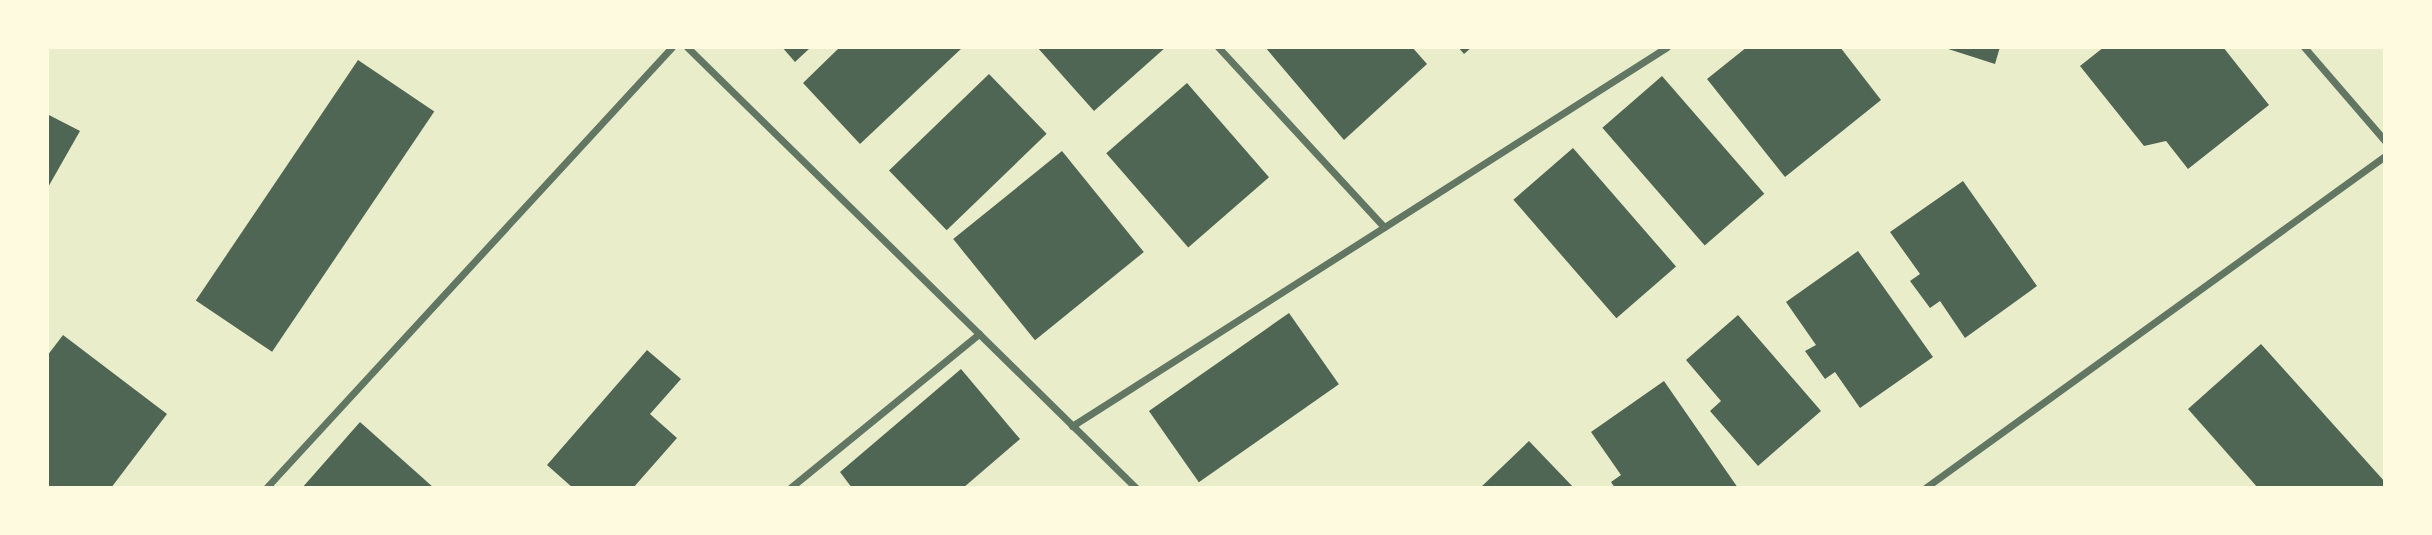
<!DOCTYPE html>
<html>
<head>
<meta charset="utf-8">
<style>
	body { margin:0 }
	#map { position:relative; width:2432px; height:535px; overflow:hidden; background:#e9edc9; font-family:"DM Sans",sans-serif }
	div>[style] { position:absolute }
	.building>* { inset:0; background:#4f6655; transform-origin:0 0 }
	.minor>* { height:7px; margin:-3.5px; padding:0 3.5px; transform-origin:3.5px; border-radius:3.5px; background:#617663 }
	span { translate:-50% -50%; white-space:nowrap; text-align:center; line-height:1.15; -webkit-text-stroke:7px #fefae0; paint-order:stroke }
	.frame { position:absolute; inset:0; border:49px solid #fefae0; pointer-events:none }
</style>
</head>
<body>
<div id="map">
	<div class="building">
		<div style="clip-path:polygon(782px 47px,811px 47px,795px 62px)"></div>
		<div style="clip-path:polygon(840px 47px,963px 47px,860px 144px,803px 83px)"></div>
		<div style="clip-path:polygon(1037px 47px,1166px 47px,1094px 111px)"></div>
		<div style="clip-path:polygon(1265px 47px,1412px 47px,1427px 64px,1344px 140px)"></div>
		<div style="clip-path:polygon(1458px 47px,1472px 47px,1464px 54px)"></div>
		<div style="clip-path:polygon(1747px 47px,1840px 47px,1881px 100px,1785px 177px,1707px 79px)"></div>
		<div style="clip-path:polygon(1942px 47px,2000px 47px,1995px 64px)"></div>
		<div style="clip-path:polygon(2104px 47px,2223px 47px,2269px 105px,2188px 169px,2166px 141px,2144px 146px,2080px 66px)"></div>
		<div style="left:358px;top:60px;width:92px;height:290px;rotate:34deg"></div>
		<div style="left:989px;top:74px;width:83px;height:139px;rotate:46deg"></div>
		<div style="left:1662px;top:76px;width:156px;height:79px;rotate:49deg"></div>
		<div style="left:1187px;top:83px;width:125px;height:107px;rotate:49deg"></div>
		<div style="clip-path:polygon(47px 114px,80px 131px,47px 189px)"></div>
		<div style="left:1573px;top:148px;width:157px;height:79px;rotate:49deg"></div>
		<div style="left:1062px;top:151px;width:130px;height:140px;rotate:51deg"></div>
		<div style="clip-path:polygon(1963px 181px,2037px 286px,1965px 338px,1940px 301px,1930px 308px,1910px 281px,1920px 274px,1890px 232px)"></div>
		<div style="clip-path:polygon(1858px 251px,1933px 357px,1860px 408px,1835px 372px,1825px 379px,1805px 351px,1816px 345px,1786px 302px)"></div>
		<div style="left:1289px;top:313px;width:87px;height:171px;rotate:55deg"></div>
		<div style="clip-path:polygon(1738px 315px,1821px 411px,1758px 466px,1710px 411px,1721px 401px,1686px 360px)"></div>
		<div style="clip-path:polygon(63px 335px,167px 414px,111px 488px,47px 488px,47px 356px)"></div>
		<div style="clip-path:polygon(2261px 344px,2385px 482px,2385px 488px,2258px 488px,2188px 409px)"></div>
		<div style="clip-path:polygon(647px 350px,681px 379px,650px 414px,677px 438px,633px 488px,573px 488px,547px 465px)"></div>
		<div style="clip-path:polygon(961px 369px,1020px 439px,963px 488px,852px 488px,840px 472px)"></div>
		<div style="clip-path:polygon(1664px 381px,1738px 488px,1615px 488px,1611px 482px,1621px 475px,1591px 432px)"></div>
		<div style="clip-path:polygon(360px 422px,434px 488px,302px 488px)"></div>
		<div style="clip-path:polygon(1529px 441px,1574px 488px,1480px 488px)"></div>
	</div>
	<div class="minor">
		<div style="left:687px;top:47px;width:629px;rotate:44.48deg"></div>
		<div style="left:1218px;top:47px;width:245px;rotate:47.3deg"></div>
		<div style="left:2304px;top:47px;width:124px;rotate:49.2deg"></div>
		<div style="left:1072px;top:426px;width:705px;rotate:-32.5deg"></div>
		<div style="left:266px;top:488px;width:599px;rotate:-47.37deg"></div>
		<div style="left:790px;top:488px;width:244px;rotate:-39.2deg"></div>
		<div style="left:1925px;top:488px;width:567px;rotate:-35.82deg"></div>
	</div>
	<div class="frame"></div>
</div>
</body>
</html>
